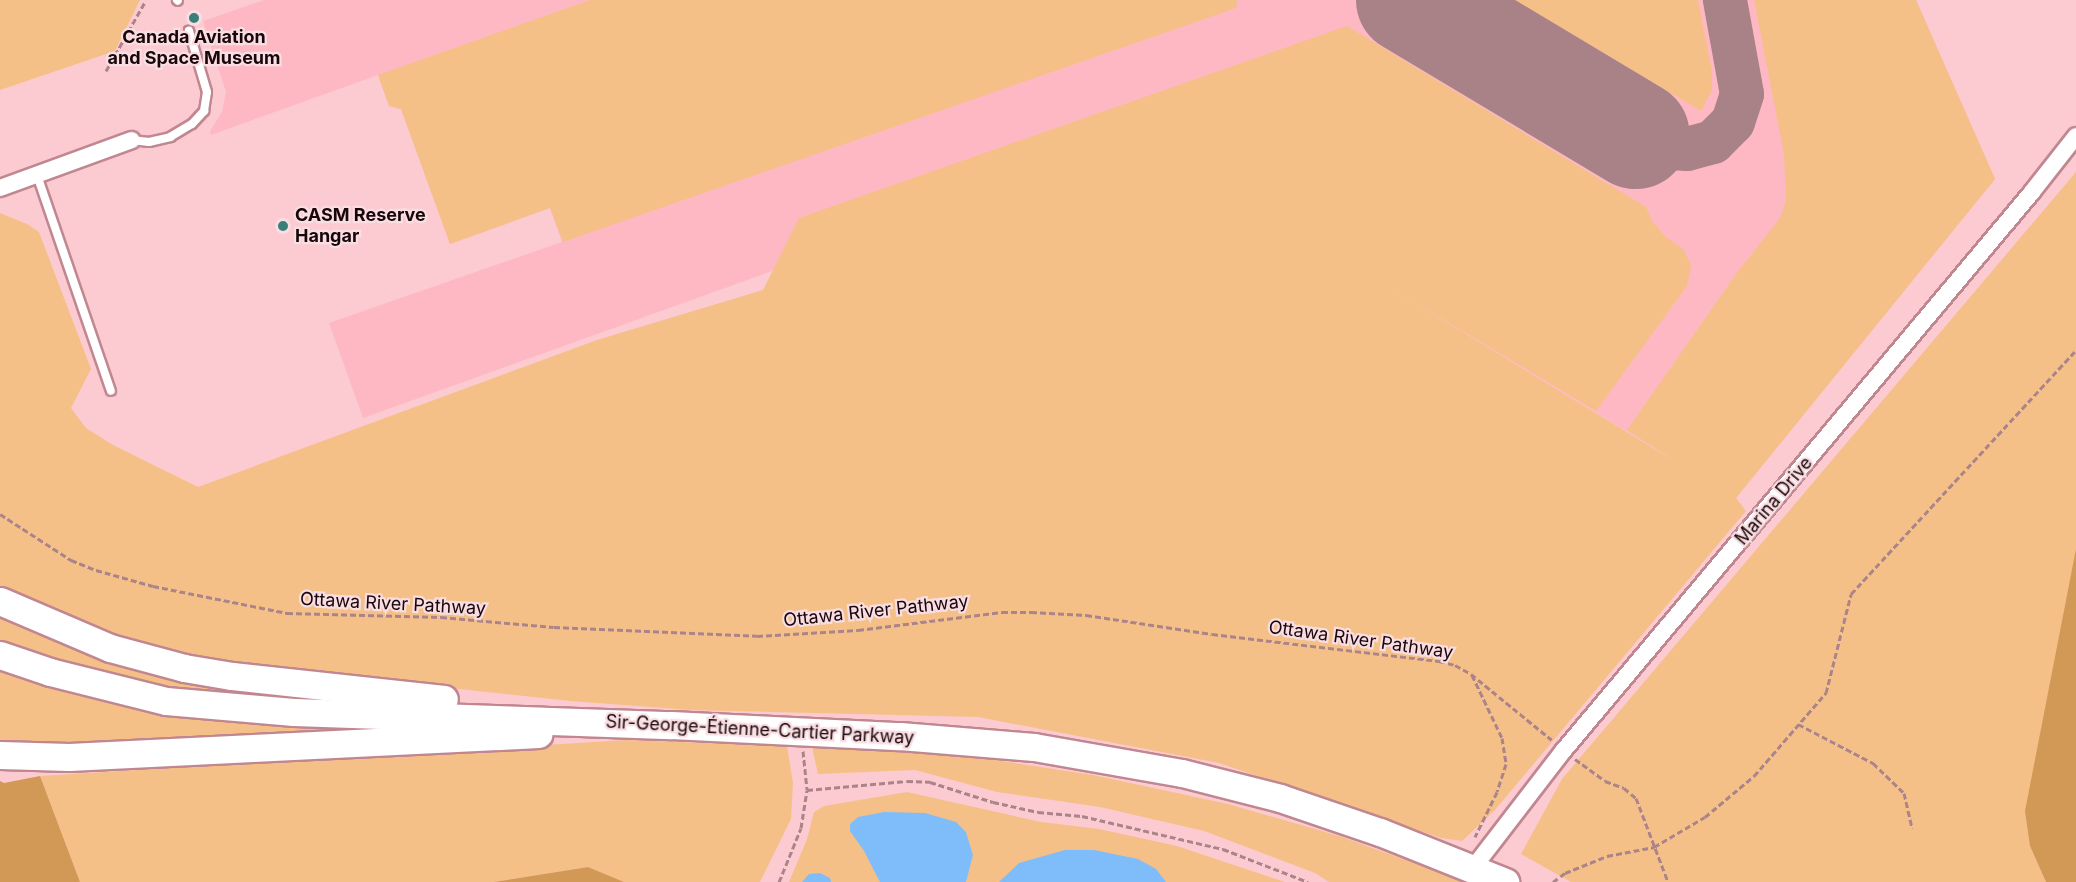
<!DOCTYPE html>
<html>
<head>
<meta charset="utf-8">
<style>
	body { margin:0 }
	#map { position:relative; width:2076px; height:882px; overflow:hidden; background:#fccad1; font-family:Inter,sans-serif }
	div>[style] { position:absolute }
	.built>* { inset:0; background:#feb8c3 }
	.green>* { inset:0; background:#f5c087 }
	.forest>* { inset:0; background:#d29855 }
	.water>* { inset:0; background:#7ebdfa }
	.taxiway>* { height:44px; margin:-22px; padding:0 22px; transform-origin:22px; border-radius:22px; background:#a98288 }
	.runway>* { height:108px; margin:-54px; padding:0 54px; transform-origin:54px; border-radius:54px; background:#a98288 }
	.path>* { height:3px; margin-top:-1.5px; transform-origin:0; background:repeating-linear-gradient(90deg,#ab848a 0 6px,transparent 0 9px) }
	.roads { filter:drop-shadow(2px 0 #c18791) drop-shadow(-2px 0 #c18791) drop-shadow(0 2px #c18791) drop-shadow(0 -2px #c18791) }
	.service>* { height:8px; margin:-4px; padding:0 4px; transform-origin:4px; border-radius:4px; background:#fff }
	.minor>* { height:16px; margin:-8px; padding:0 8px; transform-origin:8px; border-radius:8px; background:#fff }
	.primary>* { height:27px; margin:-13.5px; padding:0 13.5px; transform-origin:13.5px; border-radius:13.5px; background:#fff }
	.dots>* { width:16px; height:16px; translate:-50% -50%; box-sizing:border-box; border:3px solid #f8dee2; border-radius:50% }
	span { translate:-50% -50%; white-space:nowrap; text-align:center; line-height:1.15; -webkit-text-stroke:4.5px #f8dee2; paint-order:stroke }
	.poi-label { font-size:18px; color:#19060a; font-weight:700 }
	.left { translate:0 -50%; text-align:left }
	.street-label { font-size:18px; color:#19060a }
</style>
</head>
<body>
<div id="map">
	<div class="built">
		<div style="clip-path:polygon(264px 0,1916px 0,1995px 179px,1736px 498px,1366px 273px,772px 271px,363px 418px,329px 323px,562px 242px,550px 208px,450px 244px,401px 109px,389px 106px,378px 75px,211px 135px,210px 131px,222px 112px,226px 92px,203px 21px)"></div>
	</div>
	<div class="green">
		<div style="clip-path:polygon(0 0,140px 0,115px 51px,0 90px)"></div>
		<div style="clip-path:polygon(590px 0,1237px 0,1236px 8px,563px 242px,550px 208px,450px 244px,401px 109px,389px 106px,378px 75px)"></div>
		<div style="clip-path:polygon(1515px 0,1698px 0,1712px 72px,1712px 90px,1701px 111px)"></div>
		<div style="clip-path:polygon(1754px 0,1916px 0,1995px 179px,1736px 498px,1746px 511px,1495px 810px,1462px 841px,1441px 838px,1219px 763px,978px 717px,690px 710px,570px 701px,275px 669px,177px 652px,77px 627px,0 591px,0 213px,27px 224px,39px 232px,91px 369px,71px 408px,86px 428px,113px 445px,198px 487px,597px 340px,763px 290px,799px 218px,1347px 26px,1646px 207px,1652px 221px,1666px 237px,1683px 249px,1691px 265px,1687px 286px,1596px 411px,1391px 288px,1676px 462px,1627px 430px,1736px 274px,1780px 218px,1786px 200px,1784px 154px)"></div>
		<div style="clip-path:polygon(2076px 172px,2076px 549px,2030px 846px,2046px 882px,1571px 882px,1521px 854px,1562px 779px)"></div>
		<div style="clip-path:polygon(0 612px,375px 706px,215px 696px,138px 685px,66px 665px,0 642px)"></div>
		<div style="clip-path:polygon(0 668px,30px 681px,97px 700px,244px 723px,429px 729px,0 748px)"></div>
		<div style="clip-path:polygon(627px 740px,787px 746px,793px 783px,791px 819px,760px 882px,624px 882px,588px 867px,494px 882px,80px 882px,40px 776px)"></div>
		<div style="clip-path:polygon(812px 747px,969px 756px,1093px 775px,1228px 804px,1339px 836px,1467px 882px,1329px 882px,1315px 873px,1204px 831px,1100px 807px,997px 792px,915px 770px,818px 774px)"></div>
		<div style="clip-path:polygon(907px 792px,1041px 822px,1099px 829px,1177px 846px,1285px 882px,789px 882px,807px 839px,814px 812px,824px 806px)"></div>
	</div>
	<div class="forest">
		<div style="clip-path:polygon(2076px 549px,2076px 882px,2046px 882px,2030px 846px,2025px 811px)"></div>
		<div style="clip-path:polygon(40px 776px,80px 882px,0 882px,0 781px,4px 783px)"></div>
		<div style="clip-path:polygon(588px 867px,624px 882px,494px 882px)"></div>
	</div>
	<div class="water">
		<div style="clip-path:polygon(884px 812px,925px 813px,956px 822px,966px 832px,973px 855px,966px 882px,880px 882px,864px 851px,850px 831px,850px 824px,858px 817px)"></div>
		<div style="clip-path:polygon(1065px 850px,1094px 850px,1138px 859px,1156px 869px,1166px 882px,999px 882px,1019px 863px)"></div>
		<div style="clip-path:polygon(820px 873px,830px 878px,831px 882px,802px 882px,809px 874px)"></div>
	</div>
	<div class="taxiway">
		<div style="left:1636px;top:135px;width:37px;rotate:20deg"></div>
		<div style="left:1671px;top:148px;width:16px;rotate:4deg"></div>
		<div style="left:1687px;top:149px;width:27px;rotate:-15deg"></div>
		<div style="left:1713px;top:142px;width:28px;rotate:-45deg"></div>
		<div style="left:1733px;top:122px;width:29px;rotate:-72deg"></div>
		<div style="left:1742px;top:94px;width:96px;rotate:-100.3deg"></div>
	</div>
	<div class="runway">
		<div style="left:1410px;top:0;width:263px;rotate:30.9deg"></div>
	</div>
	<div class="path">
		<div style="left:106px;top:71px;width:81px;rotate:-60.6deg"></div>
		<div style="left:0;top:514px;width:85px;rotate:32.9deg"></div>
		<div style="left:71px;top:560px;width:27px;rotate:22deg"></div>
		<div style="left:96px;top:570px;width:59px;rotate:15.7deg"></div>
		<div style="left:153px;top:586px;width:137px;rotate:11.4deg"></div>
		<div style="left:287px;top:613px;width:154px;rotate:1.5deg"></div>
		<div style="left:441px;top:617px;width:113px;rotate:5.1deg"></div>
		<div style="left:554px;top:627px;width:203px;rotate:2.5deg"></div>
		<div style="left:757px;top:636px;width:101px;rotate:-3.4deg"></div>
		<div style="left:858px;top:630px;width:145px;rotate:-7.1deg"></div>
		<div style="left:1002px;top:612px;width:29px"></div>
		<div style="left:1031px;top:612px;width:55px;rotate:3.1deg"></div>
		<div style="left:1086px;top:615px;width:127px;rotate:8.6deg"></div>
		<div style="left:1212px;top:634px;width:229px;rotate:6.8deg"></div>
		<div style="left:1439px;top:661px;width:16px;rotate:14deg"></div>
		<div style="left:1455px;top:665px;width:18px;rotate:29deg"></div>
		<div style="left:1471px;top:674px;width:104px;rotate:39.2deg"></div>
		<div style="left:1472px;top:675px;width:70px;rotate:64.5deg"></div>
		<div style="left:1502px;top:738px;width:26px;rotate:81deg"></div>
		<div style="left:1506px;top:764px;width:29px;rotate:108deg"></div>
		<div style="left:1497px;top:792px;width:50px;rotate:116.1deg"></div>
		<div style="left:1798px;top:724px;width:85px;rotate:27.5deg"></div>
		<div style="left:1873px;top:763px;width:43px;rotate:44.1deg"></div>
		<div style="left:1904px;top:793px;width:36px;rotate:77deg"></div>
		<div style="left:803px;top:751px;width:39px;rotate:84deg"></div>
		<div style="left:807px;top:790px;width:100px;rotate:-5.1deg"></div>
		<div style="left:907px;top:781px;width:23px;rotate:2deg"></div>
		<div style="left:930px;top:782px;width:66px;rotate:17.6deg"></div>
		<div style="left:993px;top:802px;width:46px;rotate:12.5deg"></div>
		<div style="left:1038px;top:812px;width:44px;rotate:5.2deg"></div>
		<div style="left:1082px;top:816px;width:145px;rotate:13.2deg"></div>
		<div style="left:1223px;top:849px;width:91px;rotate:21.2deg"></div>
		<div style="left:1575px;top:759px;width:37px;rotate:36deg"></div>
		<div style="left:1605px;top:781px;width:20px;rotate:20deg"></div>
		<div style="left:1624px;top:788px;width:16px;rotate:40deg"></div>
		<div style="left:1636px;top:798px;width:90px;rotate:69.1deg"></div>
		<div style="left:779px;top:882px;width:58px;rotate:-67.8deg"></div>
		<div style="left:801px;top:828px;width:38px;rotate:-81deg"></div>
		<div style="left:1553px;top:882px;width:15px;rotate:-37deg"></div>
		<div style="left:1565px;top:873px;width:45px;rotate:-22deg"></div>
		<div style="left:1607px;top:856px;width:48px;rotate:-10.8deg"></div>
		<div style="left:1654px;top:847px;width:59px;rotate:-30.5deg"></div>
		<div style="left:1705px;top:817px;width:64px;rotate:-39.9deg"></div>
		<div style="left:1754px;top:776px;width:110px;rotate:-49.1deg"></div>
		<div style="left:1826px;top:693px;width:102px;rotate:-75.8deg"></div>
		<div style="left:1851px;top:594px;width:332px;rotate:-47.3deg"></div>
	</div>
	<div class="roads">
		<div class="service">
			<div style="left:177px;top:0;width:1px;rotate:45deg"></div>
			<div style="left:132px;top:140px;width:17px;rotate:7deg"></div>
			<div style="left:149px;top:142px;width:22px;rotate:-13deg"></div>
			<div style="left:170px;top:137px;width:26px;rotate:-31deg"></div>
			<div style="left:192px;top:124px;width:18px;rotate:-47deg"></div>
			<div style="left:204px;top:111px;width:19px;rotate:-81deg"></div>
			<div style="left:207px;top:92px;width:64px;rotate:-106.4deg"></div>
			<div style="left:37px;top:175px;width:228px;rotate:71.1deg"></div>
		</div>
		<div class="minor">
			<div style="left:0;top:188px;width:140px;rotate:-20deg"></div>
			<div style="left:1473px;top:868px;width:149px;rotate:-52.4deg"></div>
			<div style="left:1564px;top:750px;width:728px;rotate:-50.01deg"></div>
			<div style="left:2032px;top:192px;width:71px;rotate:-51.8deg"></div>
		</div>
		<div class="primary">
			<div style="left:0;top:601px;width:120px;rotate:23.1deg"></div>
			<div style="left:110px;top:648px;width:77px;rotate:15.1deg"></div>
			<div style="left:184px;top:668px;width:49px;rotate:9.5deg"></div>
			<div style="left:232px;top:676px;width:213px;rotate:6.2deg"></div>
			<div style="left:0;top:655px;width:53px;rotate:18.8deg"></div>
			<div style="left:50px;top:672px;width:120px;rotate:14deg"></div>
			<div style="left:166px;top:701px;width:128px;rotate:4.9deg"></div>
			<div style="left:294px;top:712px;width:377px;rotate:2deg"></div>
			<div style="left:671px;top:725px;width:229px;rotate:2.8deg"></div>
			<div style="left:900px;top:736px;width:134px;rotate:4.7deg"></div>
			<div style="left:1034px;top:747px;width:150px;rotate:10deg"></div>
			<div style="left:1182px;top:773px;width:101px;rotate:14.3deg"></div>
			<div style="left:1280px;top:798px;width:106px;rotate:18.8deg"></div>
			<div style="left:1380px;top:832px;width:135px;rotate:21.8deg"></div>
			<div style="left:0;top:755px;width:69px;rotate:1.7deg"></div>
			<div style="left:69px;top:757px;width:470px;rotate:-2.8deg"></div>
		</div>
	</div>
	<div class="dots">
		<div style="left:194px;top:18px;background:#387f79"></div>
		<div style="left:283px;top:226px;background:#387f79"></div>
	</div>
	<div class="poi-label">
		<span style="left:194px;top:48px">Canada Aviation<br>and Space Museum</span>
		<span class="left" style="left:295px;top:226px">CASM Reserve<br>Hangar</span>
	</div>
	<div class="street-label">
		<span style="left:1774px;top:501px;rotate:-50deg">Marina Drive</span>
		<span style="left:393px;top:604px;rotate:3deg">Ottawa River Pathway</span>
		<span style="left:876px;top:611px;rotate:-6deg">Ottawa River Pathway</span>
		<span style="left:1361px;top:640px;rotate:8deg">Ottawa River Pathway</span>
		<span style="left:760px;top:730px;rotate:3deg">Sir-George-Étienne-Cartier Parkway</span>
	</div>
</div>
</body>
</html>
